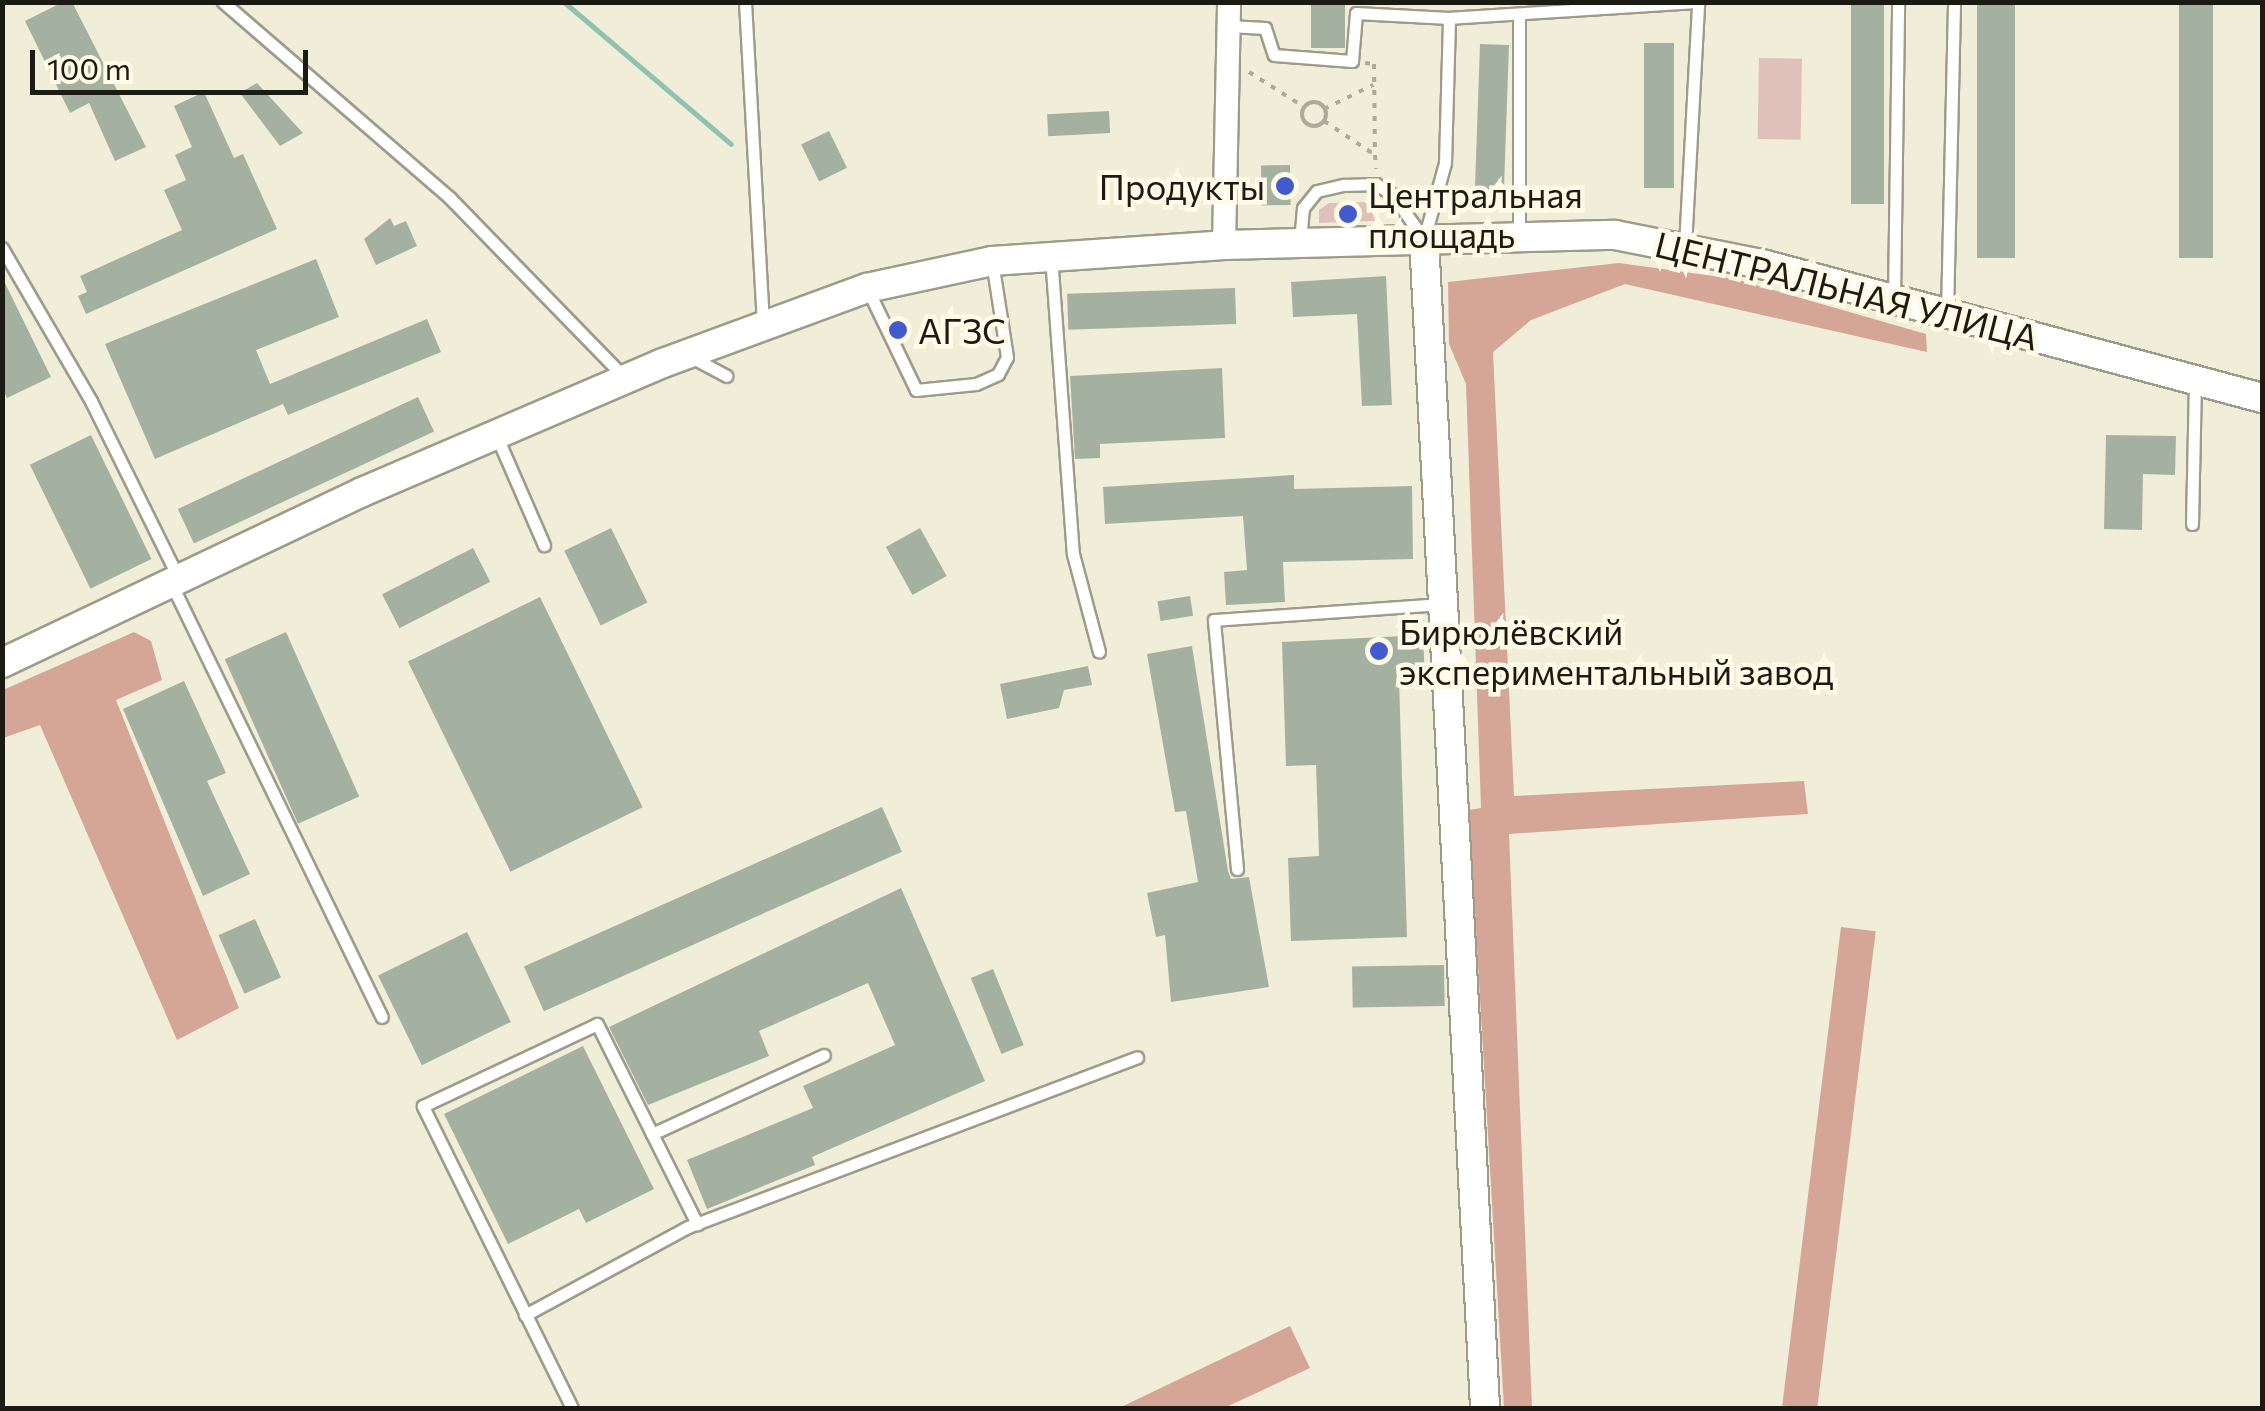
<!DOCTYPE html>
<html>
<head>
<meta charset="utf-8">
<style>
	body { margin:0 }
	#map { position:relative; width:2265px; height:1411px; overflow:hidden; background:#f0eed9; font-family:Commissioner,sans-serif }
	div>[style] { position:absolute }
	.green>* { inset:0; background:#e0c1b9; transform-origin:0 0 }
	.forest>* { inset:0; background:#d5a598; transform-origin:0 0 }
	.stream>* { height:5px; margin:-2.5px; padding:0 2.5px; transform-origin:2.5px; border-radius:2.5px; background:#90c2af }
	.building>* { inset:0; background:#a5b1a0; transform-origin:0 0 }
	.path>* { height:4px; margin-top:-2px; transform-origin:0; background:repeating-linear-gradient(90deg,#acaa9a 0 5px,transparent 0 13px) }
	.path>.ring { margin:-2px; padding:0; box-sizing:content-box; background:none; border:4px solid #acaa9a; border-radius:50% }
	.roads { filter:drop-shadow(2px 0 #9e9c89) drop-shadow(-2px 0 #9e9c89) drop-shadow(0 2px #9e9c89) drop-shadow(0 -2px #9e9c89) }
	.service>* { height:11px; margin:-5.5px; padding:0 5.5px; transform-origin:5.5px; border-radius:5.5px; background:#fff }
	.minor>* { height:22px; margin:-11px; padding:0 11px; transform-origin:11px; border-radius:11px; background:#fff }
	.tertiary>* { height:28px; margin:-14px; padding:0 14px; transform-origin:14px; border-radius:14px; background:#fff }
	.dots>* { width:28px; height:28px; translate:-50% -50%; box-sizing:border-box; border:5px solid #fdfbe6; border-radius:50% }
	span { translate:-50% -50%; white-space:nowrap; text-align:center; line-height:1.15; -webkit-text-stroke:9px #fdfbe6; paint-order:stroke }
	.poi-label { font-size:35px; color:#1b1a13 }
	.right { translate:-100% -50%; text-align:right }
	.left { translate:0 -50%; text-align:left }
	.street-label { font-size:35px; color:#1b1a13 }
	.frame { position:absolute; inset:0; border:5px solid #1b1a13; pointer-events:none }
	.scale { position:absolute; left:30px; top:50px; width:278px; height:45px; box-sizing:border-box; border:5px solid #1b1a13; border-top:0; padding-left:12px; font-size:30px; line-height:35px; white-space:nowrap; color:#1b1a13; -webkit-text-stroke:8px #fdfbe6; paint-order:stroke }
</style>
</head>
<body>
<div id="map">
	<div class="green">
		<div style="left:1759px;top:58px;width:43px;height:81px;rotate:1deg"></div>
		<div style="clip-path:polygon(1369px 202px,1375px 221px,1319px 223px,1319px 210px,1329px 203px)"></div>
	</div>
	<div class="forest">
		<div style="clip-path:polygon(1619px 263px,1735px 279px,1926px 334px,1927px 352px,1625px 284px,1531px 320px,1493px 352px,1514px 796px,1804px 781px,1808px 814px,1509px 834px,1532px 1408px,1504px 1408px,1469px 810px,1481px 808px,1466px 384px,1449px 344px,1448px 282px)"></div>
		<div style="clip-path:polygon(134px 632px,151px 641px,162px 680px,116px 700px,239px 1008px,177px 1040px,40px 725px,3px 738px,3px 690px)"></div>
		<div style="left:1841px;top:927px;width:35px;height:482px;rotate:7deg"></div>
		<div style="clip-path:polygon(1290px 1326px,1310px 1368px,1224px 1408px,1119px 1408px)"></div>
	</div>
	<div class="stream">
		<div style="left:564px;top:2px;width:219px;rotate:40.4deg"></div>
	</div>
	<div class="building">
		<div style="clip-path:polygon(63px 2px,72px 2px,146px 147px,115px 161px,89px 103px,70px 113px,25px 21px)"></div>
		<div style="left:1311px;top:2px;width:34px;height:46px"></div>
		<div style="left:1851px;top:2px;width:33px;height:202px"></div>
		<div style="left:1977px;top:2px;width:38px;height:256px"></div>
		<div style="left:2179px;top:2px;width:34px;height:256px"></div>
		<div style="left:1644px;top:43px;width:30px;height:145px"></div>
		<div style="left:1480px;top:44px;width:29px;height:147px;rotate:2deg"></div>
		<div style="clip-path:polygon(257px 83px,303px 133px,280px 146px,240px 93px)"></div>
		<div style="clip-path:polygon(204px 92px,234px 158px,243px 154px,277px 229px,86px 314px,78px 296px,87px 292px,80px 276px,182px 230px,164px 190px,186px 180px,175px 155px,192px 147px,174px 106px)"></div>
		<div style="left:1109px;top:111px;width:22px;height:62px;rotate:87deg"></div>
		<div style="left:829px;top:131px;width:41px;height:31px;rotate:64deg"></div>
		<div style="left:1290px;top:165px;width:40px;height:29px;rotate:89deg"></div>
		<div style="clip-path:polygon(390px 218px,394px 226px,406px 221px,417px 246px,376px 265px,364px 239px)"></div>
		<div style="clip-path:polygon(316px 259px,339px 317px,256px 350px,270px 384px,427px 319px,441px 352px,288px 415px,283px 404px,155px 459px,105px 344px)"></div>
		<div style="clip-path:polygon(1386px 276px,1392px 405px,1362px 406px,1357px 314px,1293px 317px,1291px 282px)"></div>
		<div style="clip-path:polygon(2px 277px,51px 377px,7px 398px,2px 388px)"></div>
		<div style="left:1235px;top:288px;width:36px;height:168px;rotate:88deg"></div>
		<div style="clip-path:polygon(1222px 368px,1225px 438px,1100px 444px,1100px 458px,1075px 459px,1070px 376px)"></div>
		<div style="left:418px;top:397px;width:38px;height:265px;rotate:65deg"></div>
		<div style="left:91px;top:435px;width:138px;height:68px;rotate:64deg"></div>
		<div style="clip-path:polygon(2106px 435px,2176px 436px,2175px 475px,2143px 474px,2142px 530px,2104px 529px)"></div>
		<div style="clip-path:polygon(1294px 475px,1294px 489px,1412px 486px,1413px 559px,1283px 562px,1285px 602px,1226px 605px,1224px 572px,1247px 570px,1243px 516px,1105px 524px,1103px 487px)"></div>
		<div style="left:611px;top:528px;width:83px;height:52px;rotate:64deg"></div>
		<div style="left:920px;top:528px;width:55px;height:39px;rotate:61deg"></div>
		<div style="left:473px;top:548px;width:38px;height:102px;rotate:63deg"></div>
		<div style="left:1190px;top:596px;width:20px;height:33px;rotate:81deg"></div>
		<div style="left:540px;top:597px;width:234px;height:147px;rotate:64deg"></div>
		<div style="left:286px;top:632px;width:180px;height:67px;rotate:66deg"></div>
		<div style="clip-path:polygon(1423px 635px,1425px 678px,1399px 679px,1407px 937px,1291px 941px,1288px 858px,1319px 856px,1316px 765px,1286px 766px,1282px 642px)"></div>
		<div style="clip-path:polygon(1192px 646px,1228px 871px,1231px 879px,1249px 877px,1269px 987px,1171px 1002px,1165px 935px,1156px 937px,1147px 893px,1198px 882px,1186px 811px,1175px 812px,1147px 654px)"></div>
		<div style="clip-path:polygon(1088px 666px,1092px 685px,1064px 690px,1059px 708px,1007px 719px,1000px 684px)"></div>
		<div style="clip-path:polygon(184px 681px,226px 773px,207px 781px,250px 874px,203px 896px,123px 709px)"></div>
		<div style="left:882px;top:807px;width:49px;height:392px;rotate:66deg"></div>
		<div style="clip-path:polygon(901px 888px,985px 1081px,812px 1157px,815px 1165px,707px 1209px,687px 1160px,813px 1108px,803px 1086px,895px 1045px,868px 983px,759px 1031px,769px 1056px,648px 1105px,609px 1027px)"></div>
		<div style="left:255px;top:919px;width:64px;height:40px;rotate:66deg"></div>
		<div style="left:467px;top:932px;width:100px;height:99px;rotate:64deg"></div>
		<div style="left:1444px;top:965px;width:41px;height:92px;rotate:89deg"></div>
		<div style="left:993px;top:969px;width:82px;height:24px;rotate:68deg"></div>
		<div style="clip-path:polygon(583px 1046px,654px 1189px,586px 1223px,579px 1209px,508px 1244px,444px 1114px)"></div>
	</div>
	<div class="path">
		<div style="left:1365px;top:63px;width:9px;rotate:6deg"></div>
		<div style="left:1374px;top:64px;width:91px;rotate:89.4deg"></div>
		<div style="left:1249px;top:72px;width:65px;rotate:32.5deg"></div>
		<div class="ring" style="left:1302px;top:102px;width:20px;height:20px"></div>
		<div style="left:1324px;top:109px;width:55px;rotate:-26.1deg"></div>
		<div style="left:1324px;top:121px;width:61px;rotate:33.7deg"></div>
		<div style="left:1375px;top:155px;width:14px;rotate:86deg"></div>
	</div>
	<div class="roads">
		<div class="service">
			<div style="left:223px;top:2px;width:300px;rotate:40.8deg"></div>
			<div style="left:450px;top:198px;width:248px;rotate:45.8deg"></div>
			<div style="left:745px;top:2px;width:322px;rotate:86.8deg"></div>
			<div style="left:1519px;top:14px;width:223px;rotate:90deg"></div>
			<div style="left:1229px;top:26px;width:36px;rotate:3deg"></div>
			<div style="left:1265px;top:28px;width:28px;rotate:72deg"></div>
			<div style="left:1274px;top:55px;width:78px;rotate:4.4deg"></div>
			<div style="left:1352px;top:61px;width:48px;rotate:-85.2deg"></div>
			<div style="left:1356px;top:13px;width:93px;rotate:3.1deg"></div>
			<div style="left:1424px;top:239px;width:79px;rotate:-74.6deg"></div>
			<div style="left:1445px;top:163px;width:145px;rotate:-88.4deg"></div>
			<div style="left:1449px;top:18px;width:250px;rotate:-3.7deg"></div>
			<div style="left:1300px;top:242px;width:34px;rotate:-85deg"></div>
			<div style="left:1303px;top:208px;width:22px;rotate:-51deg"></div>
			<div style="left:1317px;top:191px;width:28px;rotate:-13deg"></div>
			<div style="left:1344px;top:185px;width:32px;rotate:-2deg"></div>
			<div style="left:1376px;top:184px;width:19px;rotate:32deg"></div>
			<div style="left:1392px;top:194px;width:55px;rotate:54.6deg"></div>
			<div style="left:1685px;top:246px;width:243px;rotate:-86.9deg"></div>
			<div style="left:2px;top:248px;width:177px;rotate:59.8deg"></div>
			<div style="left:91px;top:401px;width:196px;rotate:63.7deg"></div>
			<div style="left:1051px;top:256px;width:299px;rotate:85.8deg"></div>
			<div style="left:1073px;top:554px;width:101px;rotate:75.1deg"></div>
			<div style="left:867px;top:288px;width:113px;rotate:64.3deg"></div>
			<div style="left:916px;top:390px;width:60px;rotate:-5.7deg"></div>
			<div style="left:976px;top:384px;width:24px;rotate:-24deg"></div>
			<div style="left:998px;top:374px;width:19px;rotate:-62deg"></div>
			<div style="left:1007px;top:357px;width:97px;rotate:-98.9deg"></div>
			<div style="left:1894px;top:299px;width:297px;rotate:-89.2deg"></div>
			<div style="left:1947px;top:313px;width:311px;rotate:-88.7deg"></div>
			<div style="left:691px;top:357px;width:40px;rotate:28deg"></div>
			<div style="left:497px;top:437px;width:118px;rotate:66.5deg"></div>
			<div style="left:2192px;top:524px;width:143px;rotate:-88.8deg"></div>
			<div style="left:172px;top:585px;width:480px;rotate:64.1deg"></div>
			<div style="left:1237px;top:869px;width:250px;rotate:-95.3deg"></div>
			<div style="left:1214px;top:620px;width:230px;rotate:-4deg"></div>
			<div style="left:652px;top:1134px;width:189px;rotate:-24.7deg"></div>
			<div style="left:525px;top:1315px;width:185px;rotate:-28.4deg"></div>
			<div style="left:688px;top:1227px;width:480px;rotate:-20.7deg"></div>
			<div style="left:572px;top:1408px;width:337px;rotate:-116.3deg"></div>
			<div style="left:423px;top:1106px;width:192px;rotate:-25.2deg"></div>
			<div style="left:597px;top:1024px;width:224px;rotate:63.4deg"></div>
		</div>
		<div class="minor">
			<div style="left:1224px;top:245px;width:243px;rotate:-88.8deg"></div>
		</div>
		<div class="tertiary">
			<div style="left:1424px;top:239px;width:1171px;rotate:87.01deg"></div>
			<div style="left:2px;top:663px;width:399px;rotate:-25.4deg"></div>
			<div style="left:362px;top:492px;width:327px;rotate:-23.2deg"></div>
			<div style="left:663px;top:363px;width:217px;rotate:-20.2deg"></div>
			<div style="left:867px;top:288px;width:128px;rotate:-12.2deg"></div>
			<div style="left:992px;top:261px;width:233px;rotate:-3.9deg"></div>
			<div style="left:1224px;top:245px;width:391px;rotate:-1.5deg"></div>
			<div style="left:1615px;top:235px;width:154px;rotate:11.2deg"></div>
			<div style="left:1766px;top:265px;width:514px;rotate:15.01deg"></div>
		</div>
	</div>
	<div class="dots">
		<div style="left:1285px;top:186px;background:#415bce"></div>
		<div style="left:1348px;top:214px;background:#415bce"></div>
		<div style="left:898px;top:330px;background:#415bce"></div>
		<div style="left:1379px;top:651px;background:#415bce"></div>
	</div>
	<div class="poi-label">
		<span class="right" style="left:1265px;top:186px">Продукты</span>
		<span class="left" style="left:1368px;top:214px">Центральная<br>площадь</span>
		<span class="left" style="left:918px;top:330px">АГЗС</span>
		<span class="left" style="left:1399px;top:651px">Бирюлёвский<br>экспериментальный завод</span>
	</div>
	<div class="street-label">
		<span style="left:1847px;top:290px;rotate:14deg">ЦЕНТРАЛЬНАЯ УЛИЦА</span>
	</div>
	<div class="frame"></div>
	<div class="scale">100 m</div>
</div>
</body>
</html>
